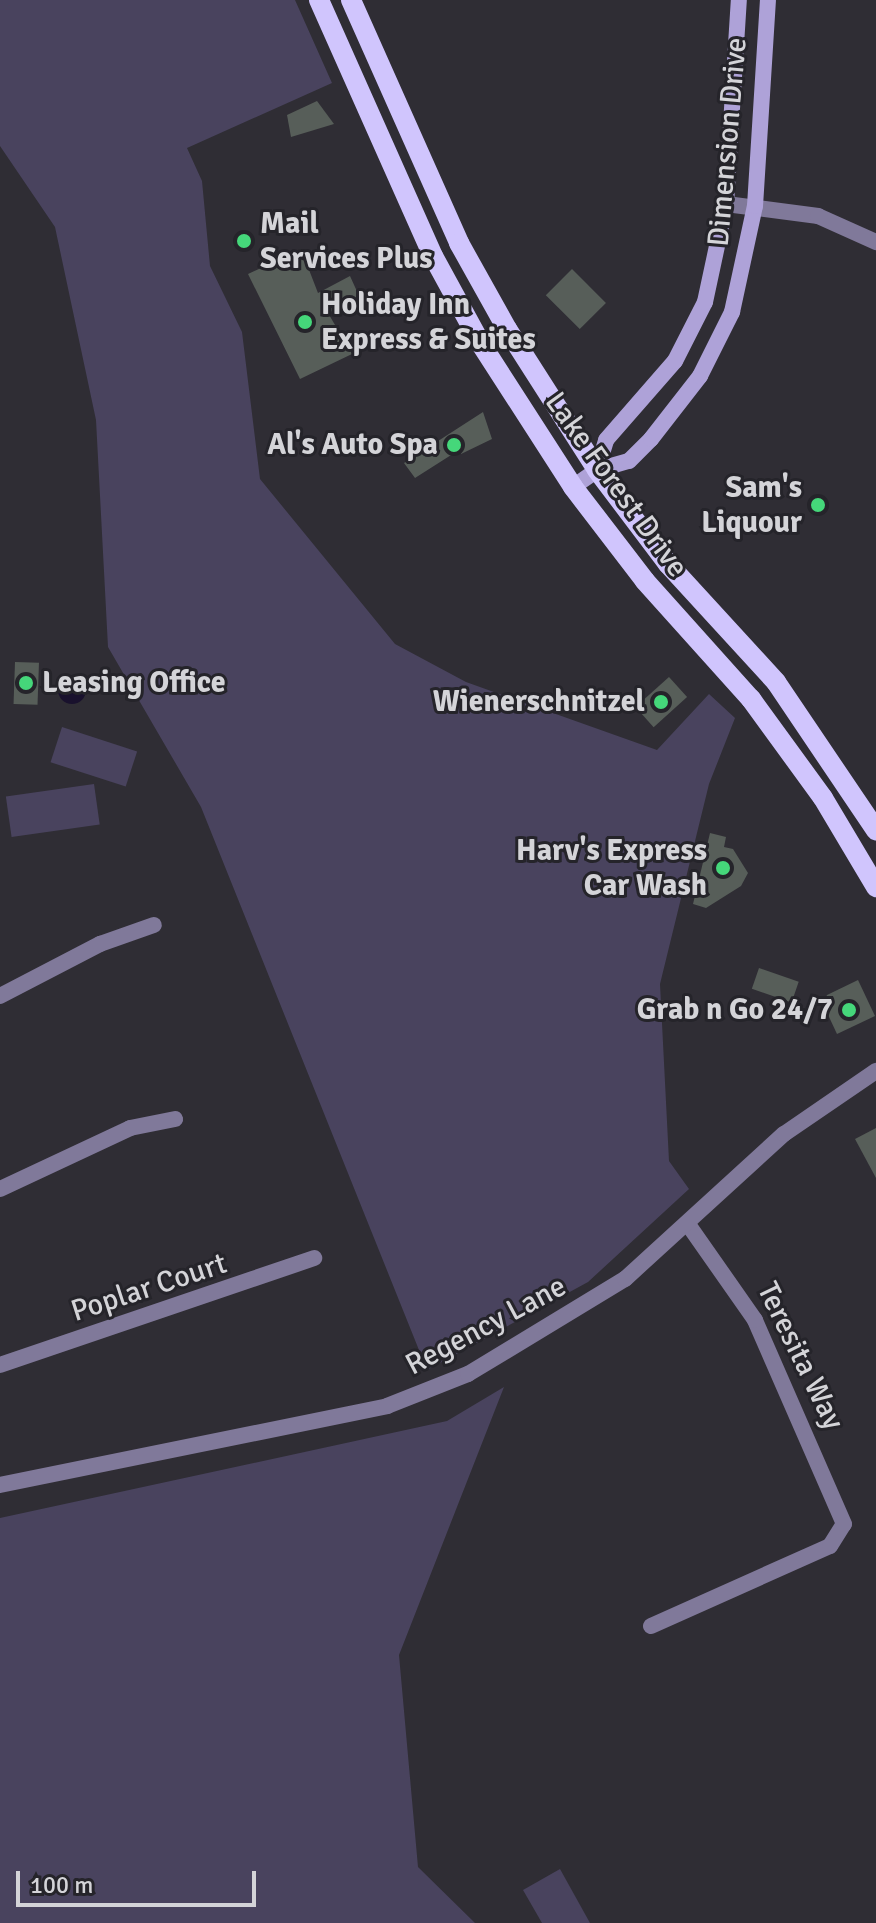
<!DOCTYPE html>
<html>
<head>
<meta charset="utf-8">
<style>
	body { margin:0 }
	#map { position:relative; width:876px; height:1923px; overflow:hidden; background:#2f2d34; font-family:Signika,sans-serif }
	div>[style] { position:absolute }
	.green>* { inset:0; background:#49435e; transform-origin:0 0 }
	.water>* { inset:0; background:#19112d }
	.round { border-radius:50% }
	.building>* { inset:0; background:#575e59; transform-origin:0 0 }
	.minor>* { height:16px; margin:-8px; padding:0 8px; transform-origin:8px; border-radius:8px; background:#80799a }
	.tertiary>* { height:16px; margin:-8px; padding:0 8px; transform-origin:8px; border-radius:8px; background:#80799a }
	.secondary>* { height:16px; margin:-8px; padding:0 8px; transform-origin:8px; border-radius:8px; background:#aea2d8 }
	.primary>* { height:20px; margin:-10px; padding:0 10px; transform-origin:10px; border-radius:10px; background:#d0c5fd }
	.dots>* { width:22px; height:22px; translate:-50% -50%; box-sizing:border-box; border:4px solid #25242a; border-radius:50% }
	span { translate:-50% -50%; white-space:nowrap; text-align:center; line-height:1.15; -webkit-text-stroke:6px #25242a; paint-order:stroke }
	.street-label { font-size:30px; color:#d4d4d8 }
	.poi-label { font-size:30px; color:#d4d4d8; font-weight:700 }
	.left { translate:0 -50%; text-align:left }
	.right { translate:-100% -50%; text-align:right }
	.scale { position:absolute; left:16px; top:1871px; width:240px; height:36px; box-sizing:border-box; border:4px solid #d4d4d8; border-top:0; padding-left:10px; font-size:24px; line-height:28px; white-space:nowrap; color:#d4d4d8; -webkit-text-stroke:6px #25242a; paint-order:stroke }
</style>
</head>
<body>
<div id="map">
	<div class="green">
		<div style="clip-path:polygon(0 0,295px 0,332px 83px,187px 148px,202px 181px,210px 266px,242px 332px,260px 479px,395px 644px,466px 682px,657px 750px,709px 694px,735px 718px,709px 784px,660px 984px,669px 1161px,689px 1189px,588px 1282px,427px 1370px,201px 807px,108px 647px,96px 420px,55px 227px,0 146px)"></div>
		<div style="left:62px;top:727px;width:79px;height:37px;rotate:18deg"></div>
		<div style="left:94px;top:784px;width:41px;height:89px;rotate:82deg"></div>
		<div style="clip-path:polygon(504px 1387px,399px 1655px,418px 1867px,475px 1923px,0 1923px,0 1518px,447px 1421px)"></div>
		<div style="clip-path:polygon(560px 1869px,590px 1923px,542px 1923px,523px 1890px)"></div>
	</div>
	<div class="water">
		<div class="round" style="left:58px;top:676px;width:28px;height:28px"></div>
	</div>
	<div class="building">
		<div style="clip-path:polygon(317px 101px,334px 124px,291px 137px,287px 115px)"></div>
		<div style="clip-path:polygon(301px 249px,318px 293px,350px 276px,360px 298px,328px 313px,352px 354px,300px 379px,248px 274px)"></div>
		<div style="left:572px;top:269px;width:48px;height:37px;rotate:45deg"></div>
		<div style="clip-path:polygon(483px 412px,492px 439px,461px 454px,459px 450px,415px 478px,404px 463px)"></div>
		<div style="left:15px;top:662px;width:24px;height:42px;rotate:2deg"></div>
		<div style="left:669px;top:677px;width:27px;height:45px;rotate:48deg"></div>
		<div style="clip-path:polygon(710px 833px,726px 837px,724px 847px,733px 849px,748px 873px,741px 886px,706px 908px,693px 904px)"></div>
		<div style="left:759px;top:968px;width:42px;height:22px;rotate:19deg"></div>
		<div style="clip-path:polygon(858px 980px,875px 1016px,837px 1034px,823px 1004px,827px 995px)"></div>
		<div style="clip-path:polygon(876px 1128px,876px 1178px,855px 1139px)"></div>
	</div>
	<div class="minor">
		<div style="left:726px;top:204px;width:93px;rotate:7.4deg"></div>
		<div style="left:818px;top:216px;width:64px;rotate:24.1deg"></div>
		<div style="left:0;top:996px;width:113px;rotate:-27.5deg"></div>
		<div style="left:100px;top:944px;width:57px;rotate:-19.4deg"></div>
		<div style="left:0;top:1189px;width:144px;rotate:-25.1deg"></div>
		<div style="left:130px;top:1128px;width:46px;rotate:-11.3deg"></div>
		<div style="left:0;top:1365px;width:332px;rotate:-18.8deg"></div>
		<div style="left:651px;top:1626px;width:196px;rotate:-24.1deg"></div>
		<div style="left:830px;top:1546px;width:26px;rotate:-58deg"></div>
		<div style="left:844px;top:1524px;width:223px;rotate:-113.6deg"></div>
		<div style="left:755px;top:1320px;width:118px;rotate:-125deg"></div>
	</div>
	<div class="tertiary">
		<div style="left:0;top:1485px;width:395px;rotate:-11.5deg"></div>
		<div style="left:387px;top:1406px;width:87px;rotate:-21.6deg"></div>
		<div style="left:468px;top:1374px;width:184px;rotate:-31.2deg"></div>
		<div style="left:625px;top:1279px;width:215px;rotate:-42.4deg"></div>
		<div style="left:784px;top:1134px;width:112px;rotate:-34.4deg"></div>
	</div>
	<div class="secondary">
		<div style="left:597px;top:470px;width:31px;rotate:-73deg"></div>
		<div style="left:606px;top:440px;width:105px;rotate:-48.9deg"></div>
		<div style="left:675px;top:361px;width:66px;rotate:-63deg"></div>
		<div style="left:705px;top:302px;width:100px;rotate:-77.9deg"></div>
		<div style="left:726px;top:204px;width:204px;rotate:-86.4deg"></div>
		<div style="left:573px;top:487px;width:29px;rotate:-35deg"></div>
		<div style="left:597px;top:470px;width:33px;rotate:-16deg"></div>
		<div style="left:629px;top:461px;width:31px;rotate:-45deg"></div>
		<div style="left:651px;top:439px;width:80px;rotate:-52.1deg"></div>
		<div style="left:700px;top:376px;width:72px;rotate:-63.4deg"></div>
		<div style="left:732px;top:312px;width:108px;rotate:-77.8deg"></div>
		<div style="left:755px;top:206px;width:206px;rotate:-86.4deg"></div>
	</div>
	<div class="primary">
		<div style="left:319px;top:0;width:280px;rotate:66deg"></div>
		<div style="left:433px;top:256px;width:100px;rotate:61.4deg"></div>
		<div style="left:481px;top:344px;width:170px;rotate:57.2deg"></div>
		<div style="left:573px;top:487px;width:118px;rotate:52.5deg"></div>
		<div style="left:645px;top:581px;width:159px;rotate:48.1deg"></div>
		<div style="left:751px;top:699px;width:122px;rotate:54deg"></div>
		<div style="left:823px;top:798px;width:104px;rotate:59.2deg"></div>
		<div style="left:351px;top:0;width:266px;rotate:66deg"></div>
		<div style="left:459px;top:243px;width:98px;rotate:60.8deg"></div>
		<div style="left:507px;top:329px;width:167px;rotate:57.4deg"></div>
		<div style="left:597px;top:470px;width:118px;rotate:52.9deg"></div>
		<div style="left:668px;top:564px;width:160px;rotate:47.5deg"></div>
		<div style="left:776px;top:682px;width:179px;rotate:56deg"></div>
	</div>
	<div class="dots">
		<div style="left:244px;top:241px;background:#45d77a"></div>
		<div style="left:305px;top:322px;background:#45d77a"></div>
		<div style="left:454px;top:445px;background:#45d77a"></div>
		<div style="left:818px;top:505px;background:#45d77a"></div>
		<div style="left:26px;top:683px;background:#45d77a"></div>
		<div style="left:661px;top:702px;background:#45d77a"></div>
		<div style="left:723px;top:868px;background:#45d77a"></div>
		<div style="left:849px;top:1010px;background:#45d77a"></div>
	</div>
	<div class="street-label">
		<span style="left:728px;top:142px;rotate:-85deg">Dimension Drive</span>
		<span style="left:616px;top:485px;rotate:54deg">Lake Forest Drive</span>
		<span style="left:149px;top:1288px;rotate:-18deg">Poplar Court</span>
		<span style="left:486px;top:1326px;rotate:-28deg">Regency Lane</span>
		<span style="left:800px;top:1356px;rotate:64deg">Teresita Way</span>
	</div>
	<div class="poi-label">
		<span class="left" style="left:260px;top:241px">Mail<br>Services Plus</span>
		<span class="left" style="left:321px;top:322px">Holiday Inn<br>Express &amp; Suites</span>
		<span class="right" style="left:438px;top:445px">Al's Auto Spa</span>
		<span class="right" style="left:802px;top:505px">Sam's<br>Liquour</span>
		<span class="left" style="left:42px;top:683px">Leasing Office</span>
		<span class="right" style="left:645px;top:702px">Wienerschnitzel</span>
		<span class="right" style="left:707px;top:868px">Harv's Express<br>Car Wash</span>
		<span class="right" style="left:833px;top:1010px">Grab n Go 24/7</span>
	</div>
	<div class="scale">100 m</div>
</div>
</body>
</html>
